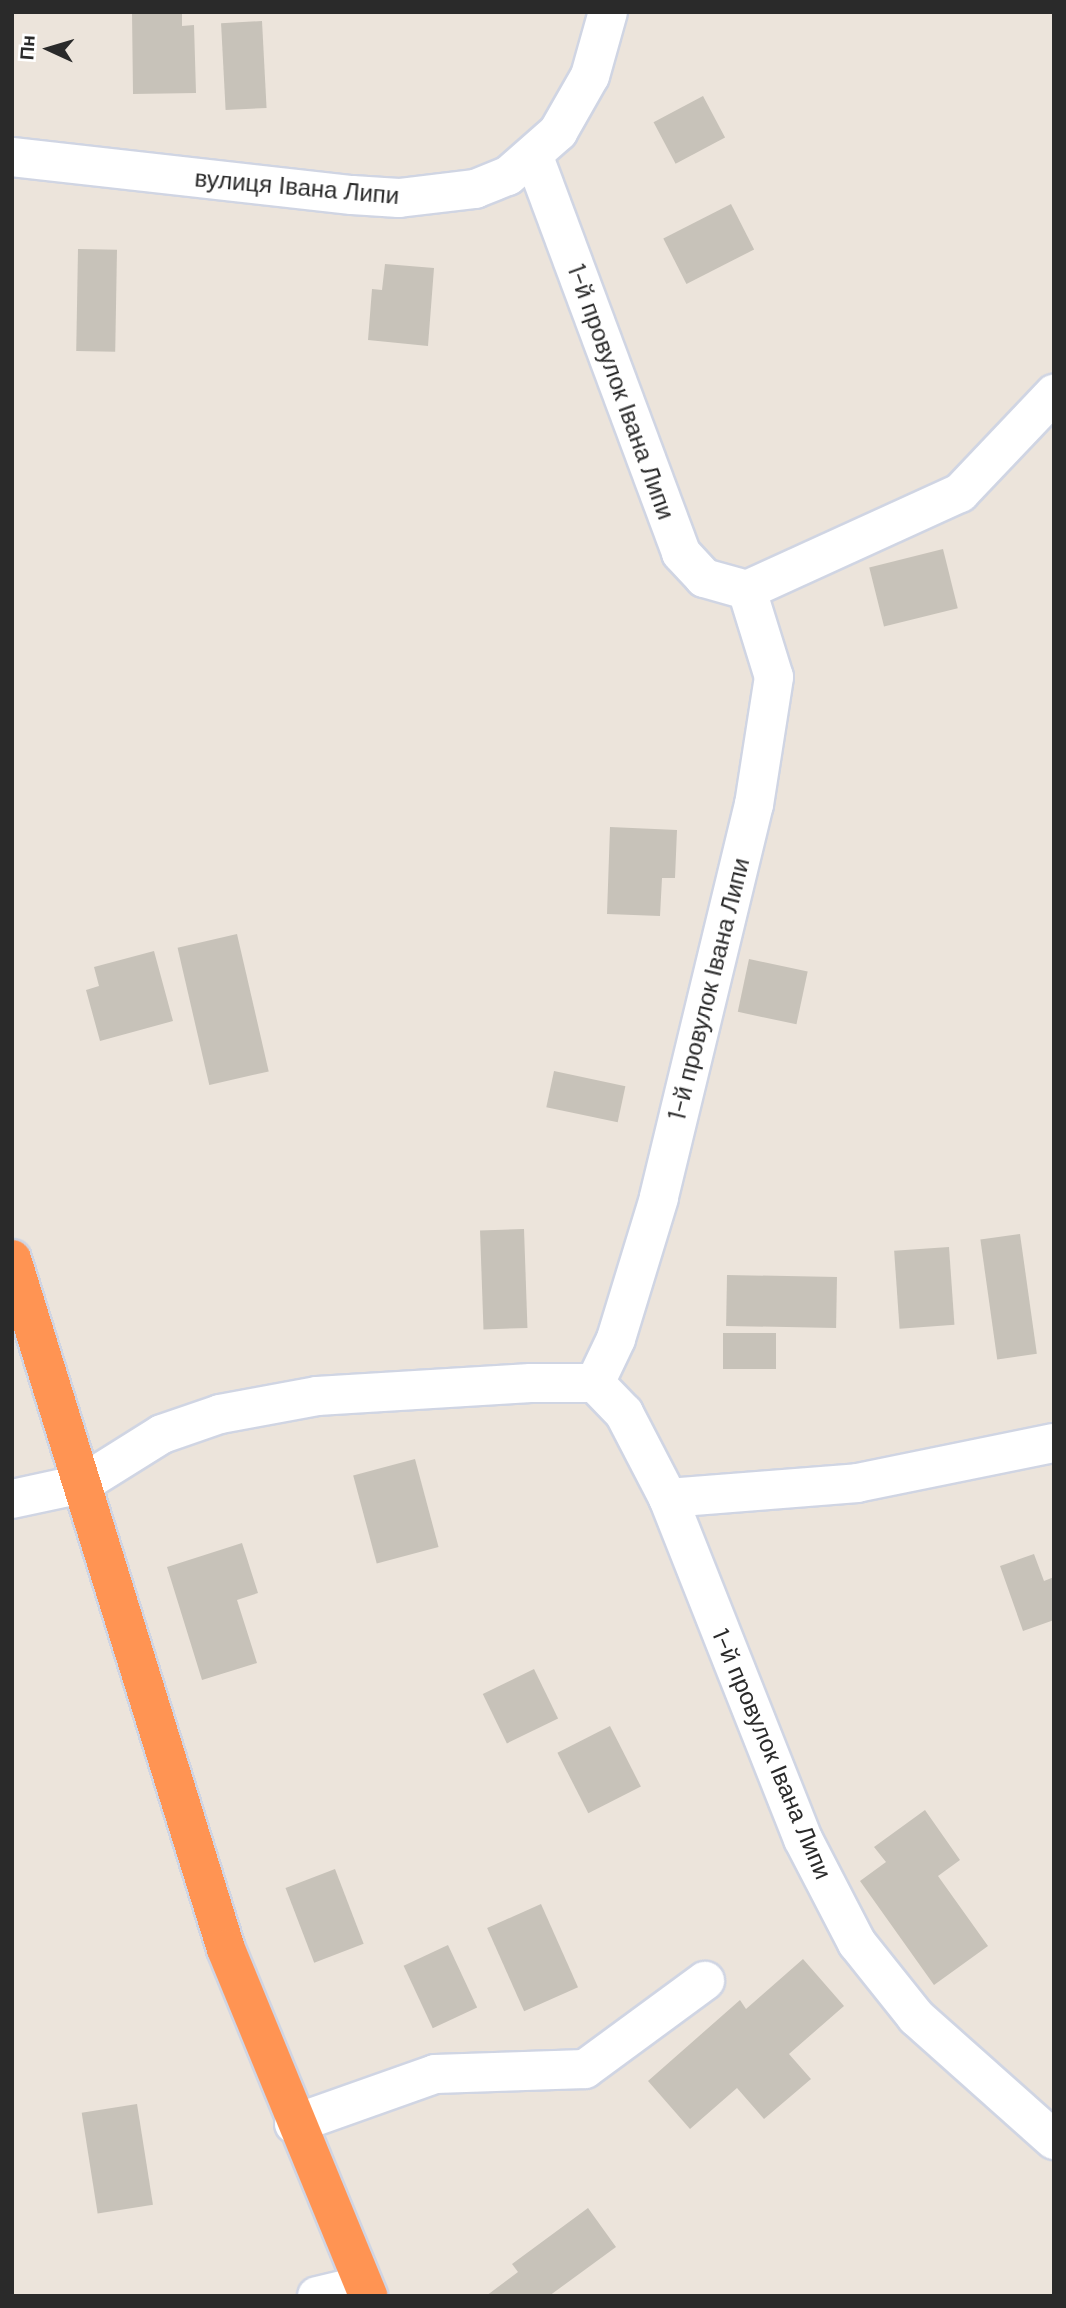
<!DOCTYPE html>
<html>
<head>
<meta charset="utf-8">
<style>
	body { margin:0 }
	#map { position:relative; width:1066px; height:2308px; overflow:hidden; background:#ece4db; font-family:"DM Sans",sans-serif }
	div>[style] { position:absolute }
	.building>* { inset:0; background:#c7c2b9; transform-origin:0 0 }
	.roads { filter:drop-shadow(2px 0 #d0d5e3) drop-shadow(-2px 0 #d0d5e3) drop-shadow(0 2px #d0d5e3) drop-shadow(0 -2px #d0d5e3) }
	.minor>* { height:38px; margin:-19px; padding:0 19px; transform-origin:19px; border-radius:19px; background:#fff }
	.highway>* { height:38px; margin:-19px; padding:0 19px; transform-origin:19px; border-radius:19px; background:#ff9453 }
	span { translate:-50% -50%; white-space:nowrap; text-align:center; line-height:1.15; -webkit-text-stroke:5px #fff; paint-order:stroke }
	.street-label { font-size:24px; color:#2a2a2a }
	.frame { position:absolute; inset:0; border:14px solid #2a2a2a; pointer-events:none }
	.north { position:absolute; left:14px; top:14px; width:70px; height:70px; -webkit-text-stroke:5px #fff; paint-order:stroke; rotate:274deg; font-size:19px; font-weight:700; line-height:28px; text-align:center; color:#2a2a2a }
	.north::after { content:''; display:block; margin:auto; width:24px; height:32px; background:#2a2a2a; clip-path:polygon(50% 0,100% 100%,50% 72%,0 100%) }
</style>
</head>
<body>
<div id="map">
	<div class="building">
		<div style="clip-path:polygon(132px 12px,182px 12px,182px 26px,194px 25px,196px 93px,133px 94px)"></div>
		<div style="left:262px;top:21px;width:87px;height:41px;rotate:87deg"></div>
		<div style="left:703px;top:96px;width:47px;height:56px;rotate:62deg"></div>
		<div style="left:731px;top:204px;width:51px;height:76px;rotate:63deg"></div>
		<div style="left:78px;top:249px;width:39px;height:102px;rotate:1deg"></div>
		<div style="clip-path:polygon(385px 264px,434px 268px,428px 346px,368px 340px,372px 289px,382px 290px)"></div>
		<div style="left:943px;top:549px;width:61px;height:76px;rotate:76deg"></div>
		<div style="clip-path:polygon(610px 827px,677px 830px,675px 878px,662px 878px,660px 916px,607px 914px)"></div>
		<div style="left:237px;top:934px;width:141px;height:61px;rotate:77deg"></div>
		<div style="clip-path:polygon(154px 951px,173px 1021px,100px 1041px,86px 990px,99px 986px,94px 967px)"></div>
		<div style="left:749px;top:959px;width:60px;height:54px;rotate:12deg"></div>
		<div style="left:554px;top:1071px;width:73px;height:37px;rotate:12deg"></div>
		<div style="left:524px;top:1229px;width:99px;height:44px;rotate:88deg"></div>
		<div style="left:1020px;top:1234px;width:121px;height:40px;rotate:82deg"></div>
		<div style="left:949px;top:1247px;width:78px;height:55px;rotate:86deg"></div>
		<div style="left:727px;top:1275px;width:110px;height:51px;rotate:1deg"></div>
		<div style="left:723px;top:1333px;width:53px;height:36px"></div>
		<div style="left:415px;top:1459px;width:91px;height:64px;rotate:75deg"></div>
		<div style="clip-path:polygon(242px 1543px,258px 1593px,237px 1600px,257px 1663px,202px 1680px,167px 1567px)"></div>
		<div style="clip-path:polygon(1034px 1554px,1044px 1581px,1054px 1577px,1054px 1620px,1023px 1631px,1000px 1566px)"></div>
		<div style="left:534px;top:1669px;width:55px;height:57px;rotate:64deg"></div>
		<div style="left:610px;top:1726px;width:68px;height:59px;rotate:63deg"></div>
		<div style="clip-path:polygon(925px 1810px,960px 1860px,938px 1876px,988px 1946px,934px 1985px,860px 1881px,886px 1862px,874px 1847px)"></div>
		<div style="left:335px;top:1869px;width:80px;height:53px;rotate:69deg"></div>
		<div style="left:541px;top:1904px;width:91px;height:59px;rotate:66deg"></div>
		<div style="left:448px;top:1945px;width:69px;height:49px;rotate:65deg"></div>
		<div style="clip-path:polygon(803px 1959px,844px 2006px,789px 2054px,811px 2079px,764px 2119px,737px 2088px,690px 2129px,648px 2081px,740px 2000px,746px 2009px)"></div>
		<div style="left:137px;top:2104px;width:102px;height:56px;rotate:81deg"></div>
		<div style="clip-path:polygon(588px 2208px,616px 2247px,549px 2296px,486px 2296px,518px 2272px,512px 2264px)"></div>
	</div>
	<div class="roads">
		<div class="minor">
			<div style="left:12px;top:157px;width:342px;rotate:6.4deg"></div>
			<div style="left:352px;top:195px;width:47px;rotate:3.7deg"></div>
			<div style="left:399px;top:198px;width:77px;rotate:-6.8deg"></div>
			<div style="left:475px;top:189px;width:35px;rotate:-22deg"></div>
			<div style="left:508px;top:176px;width:67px;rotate:-41.3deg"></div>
			<div style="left:558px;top:132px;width:64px;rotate:-60.3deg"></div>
			<div style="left:590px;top:76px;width:66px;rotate:-74.3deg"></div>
			<div style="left:534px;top:157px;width:422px;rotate:69.6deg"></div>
			<div style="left:681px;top:553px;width:34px;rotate:47deg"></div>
			<div style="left:704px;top:578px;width:45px;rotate:15.6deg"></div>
			<div style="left:747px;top:590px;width:91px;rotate:72.8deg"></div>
			<div style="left:774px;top:677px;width:129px;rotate:98.9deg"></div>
			<div style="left:754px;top:804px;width:405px;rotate:103.6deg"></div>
			<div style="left:659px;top:1198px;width:147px;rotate:107deg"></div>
			<div style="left:616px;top:1339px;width:49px;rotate:115.5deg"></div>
			<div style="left:747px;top:590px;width:234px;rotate:-24.5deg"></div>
			<div style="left:960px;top:493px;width:137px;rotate:-46.5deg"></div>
			<div style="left:668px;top:1498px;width:367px;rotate:68.4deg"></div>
			<div style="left:803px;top:1839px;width:117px;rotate:62.6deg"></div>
			<div style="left:857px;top:1943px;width:95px;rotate:51.4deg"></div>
			<div style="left:916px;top:2017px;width:185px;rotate:41.7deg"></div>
			<div style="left:12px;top:1499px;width:72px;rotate:-12.1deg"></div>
			<div style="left:82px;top:1484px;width:94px;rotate:-32deg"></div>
			<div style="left:162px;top:1434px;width:61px;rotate:-19deg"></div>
			<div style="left:220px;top:1414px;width:99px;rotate:-10.5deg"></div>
			<div style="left:317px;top:1396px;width:214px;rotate:-3.5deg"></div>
			<div style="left:531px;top:1383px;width:64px"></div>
			<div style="left:595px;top:1383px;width:42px;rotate:46deg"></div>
			<div style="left:624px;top:1413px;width:96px;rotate:62.6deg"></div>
			<div style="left:668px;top:1498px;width:190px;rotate:-4.5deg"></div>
			<div style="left:857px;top:1483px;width:201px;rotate:-11.5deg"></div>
			<div style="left:294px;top:2124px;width:150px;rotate:-19.5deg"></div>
			<div style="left:435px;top:2074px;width:150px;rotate:-1.9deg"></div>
			<div style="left:585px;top:2069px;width:149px;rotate:-36.3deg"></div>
			<div style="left:317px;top:2296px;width:47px;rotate:-13.4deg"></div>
		</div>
		<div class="highway">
			<div style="left:12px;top:1259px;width:722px;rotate:72.77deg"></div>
			<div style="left:226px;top:1949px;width:375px;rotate:67.7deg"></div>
		</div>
	</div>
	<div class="street-label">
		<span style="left:297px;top:187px;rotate:5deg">вулиця Івана Липи</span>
		<span style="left:621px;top:392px;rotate:70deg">1-й провулок Івана Липи</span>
		<span style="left:709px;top:989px;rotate:-76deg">1-й провулок Івана Липи</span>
		<span style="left:772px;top:1754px;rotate:67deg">1-й провулок Івана Липи</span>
	</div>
	<div class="frame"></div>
	<div class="north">Пн</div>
</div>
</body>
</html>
